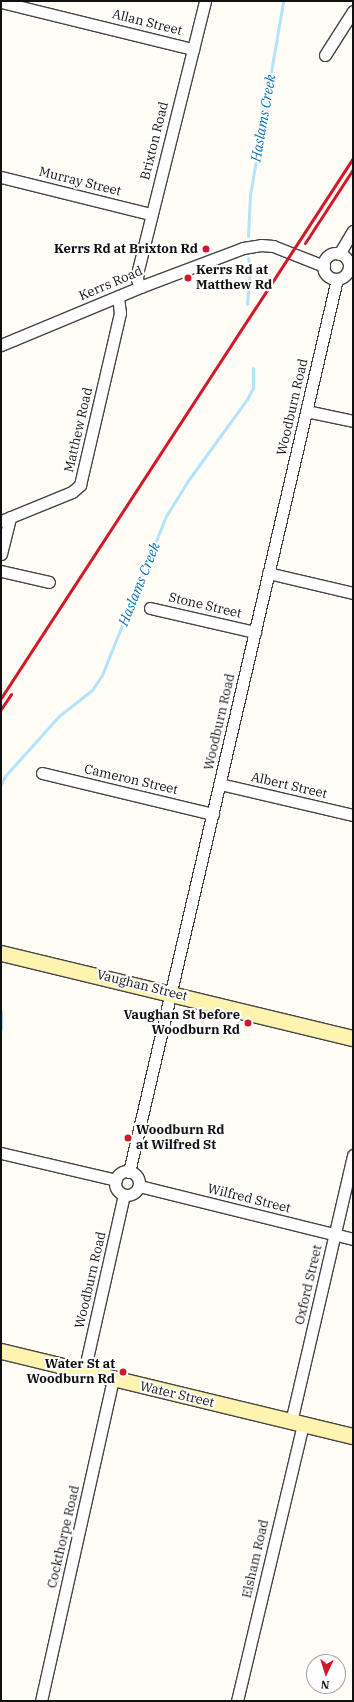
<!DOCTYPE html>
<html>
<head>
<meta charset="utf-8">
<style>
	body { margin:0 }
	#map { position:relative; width:354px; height:1702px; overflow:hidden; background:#fffdf5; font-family:"IBM Plex Serif",serif }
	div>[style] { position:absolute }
	.stream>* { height:3px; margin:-1.5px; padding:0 1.5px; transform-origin:1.5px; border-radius:1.5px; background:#b3e4fc }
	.roads { filter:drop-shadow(1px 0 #444) drop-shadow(-1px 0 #444) drop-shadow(0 1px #444) drop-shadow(0 -1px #444) }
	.street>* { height:11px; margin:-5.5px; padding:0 5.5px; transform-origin:5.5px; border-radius:5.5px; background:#fff }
	.street>.ring { margin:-5.5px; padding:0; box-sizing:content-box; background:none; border:11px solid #fff; border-radius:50% }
	.secondary>* { height:15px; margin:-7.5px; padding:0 7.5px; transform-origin:7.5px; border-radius:7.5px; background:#fff3b0 }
	.rail>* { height:3px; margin:-1.5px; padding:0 1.5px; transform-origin:1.5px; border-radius:1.5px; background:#d21829 }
	.dots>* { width:11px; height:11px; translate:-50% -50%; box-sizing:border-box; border:2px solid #fff; border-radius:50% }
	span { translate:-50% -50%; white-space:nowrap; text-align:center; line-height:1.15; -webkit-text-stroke:4px #fff; paint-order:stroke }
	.street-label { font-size:13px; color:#111 }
	.poi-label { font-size:13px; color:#111; font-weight:700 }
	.right { translate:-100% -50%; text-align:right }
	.left { translate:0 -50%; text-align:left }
	.water-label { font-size:14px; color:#0a70b2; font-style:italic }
	.frame { position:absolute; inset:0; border:2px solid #111; pointer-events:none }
	.north { position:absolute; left:306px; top:1654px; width:40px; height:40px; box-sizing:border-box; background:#fff; border:1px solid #a0a0a0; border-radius:50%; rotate:184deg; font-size:11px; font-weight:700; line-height:16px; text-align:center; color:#111 }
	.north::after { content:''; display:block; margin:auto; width:14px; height:18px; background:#d21829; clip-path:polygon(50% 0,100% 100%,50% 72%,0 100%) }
</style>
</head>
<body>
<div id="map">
	<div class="stream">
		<div style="left:248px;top:236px;width:41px;rotate:-87.2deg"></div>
		<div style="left:250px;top:195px;width:197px;rotate:-80.3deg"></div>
		<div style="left:247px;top:304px;width:34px;rotate:-85deg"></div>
		<div style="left:250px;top:270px;width:12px;rotate:-99deg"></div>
		<div style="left:1px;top:784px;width:9px;rotate:-63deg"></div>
		<div style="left:5px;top:776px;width:81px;rotate:-48deg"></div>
		<div style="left:59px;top:716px;width:42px;rotate:-38.2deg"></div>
		<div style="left:92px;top:690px;width:18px;rotate:-56deg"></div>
		<div style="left:102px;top:675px;width:171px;rotate:-68.1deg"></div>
		<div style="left:166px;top:516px;width:40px;rotate:-58deg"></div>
		<div style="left:187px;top:482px;width:102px;rotate:-54.1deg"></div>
		<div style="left:247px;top:399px;width:13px;rotate:-61deg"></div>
		<div style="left:253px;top:388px;width:20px;rotate:-90deg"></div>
		<div style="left:1px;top:1011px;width:18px;rotate:90deg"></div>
	</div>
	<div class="roads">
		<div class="street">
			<div style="left:1px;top:2px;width:198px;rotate:13.8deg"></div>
			<div style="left:325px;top:55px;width:52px;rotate:-57.5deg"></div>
			<div style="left:1px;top:177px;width:154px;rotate:13.9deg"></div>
			<div class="ring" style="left:323px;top:253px;width:15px;height:15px"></div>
			<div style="left:339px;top:254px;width:27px;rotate:-59deg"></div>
			<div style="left:140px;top:287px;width:9px;rotate:-111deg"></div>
			<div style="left:137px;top:279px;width:9px;rotate:-84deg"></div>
			<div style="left:138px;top:270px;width:277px;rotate:-76deg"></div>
			<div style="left:1px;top:345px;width:151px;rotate:-22.6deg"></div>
			<div style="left:140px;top:287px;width:110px;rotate:-20.7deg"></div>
			<div style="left:243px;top:248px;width:18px;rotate:-9deg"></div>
			<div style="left:261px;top:245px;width:12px;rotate:5deg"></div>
			<div style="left:273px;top:246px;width:55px;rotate:21.4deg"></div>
			<div style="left:306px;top:411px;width:48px;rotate:12deg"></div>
			<div style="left:1px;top:521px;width:77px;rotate:-22.2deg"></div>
			<div style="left:72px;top:492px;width:11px;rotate:-41deg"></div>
			<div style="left:80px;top:485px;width:177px;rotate:-76.9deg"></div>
			<div style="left:120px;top:313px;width:17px;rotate:-97deg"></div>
			<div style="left:1px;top:554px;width:38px;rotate:-76deg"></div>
			<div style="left:1px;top:571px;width:49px;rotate:12.9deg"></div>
			<div style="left:268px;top:573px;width:87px;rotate:13.2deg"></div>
			<div style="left:150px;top:608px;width:108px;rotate:12.9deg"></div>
			<div style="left:42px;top:773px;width:176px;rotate:13.5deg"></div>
			<div style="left:220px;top:784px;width:137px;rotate:13.1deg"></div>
			<div style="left:1px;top:1153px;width:118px;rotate:13.2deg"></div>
			<div class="ring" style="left:115px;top:1171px;width:13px;height:13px"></div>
			<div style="left:129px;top:1172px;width:917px;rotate:-76.89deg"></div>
			<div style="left:139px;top:1186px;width:220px;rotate:13.9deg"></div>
			<div style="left:84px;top:1372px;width:181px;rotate:-77.3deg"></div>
			<div style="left:291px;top:1422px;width:274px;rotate:-76.9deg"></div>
			<div style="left:41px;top:1701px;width:330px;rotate:-77.4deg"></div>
			<div style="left:237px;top:1701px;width:285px;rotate:-76.6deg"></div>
		</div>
		<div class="secondary">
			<div style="left:1px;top:953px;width:362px;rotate:13.6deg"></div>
			<div style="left:1px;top:1351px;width:362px;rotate:13.6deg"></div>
		</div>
	</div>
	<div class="rail">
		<div style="left:305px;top:243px;width:88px;rotate:-57deg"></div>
		<div style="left:1px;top:698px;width:645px;rotate:-56.9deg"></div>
		<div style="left:1px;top:709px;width:18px;rotate:-56deg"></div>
	</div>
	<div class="dots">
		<div style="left:206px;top:249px;background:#d21829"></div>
		<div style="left:188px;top:278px;background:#d21829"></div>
		<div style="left:248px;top:1023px;background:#d21829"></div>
		<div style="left:128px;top:1138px;background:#d21829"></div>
		<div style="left:123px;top:1372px;background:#d21829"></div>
	</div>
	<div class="street-label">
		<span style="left:147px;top:23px;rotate:14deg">Allan Street</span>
		<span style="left:155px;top:141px;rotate:-76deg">Brixton Road</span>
		<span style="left:80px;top:182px;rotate:14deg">Murray Street</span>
		<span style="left:111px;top:284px;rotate:-23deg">Kerrs Road</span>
		<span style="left:293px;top:407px;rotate:-77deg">Woodburn Road</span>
		<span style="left:79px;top:430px;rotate:-77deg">Matthew Road</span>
		<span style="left:205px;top:606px;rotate:13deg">Stone Street</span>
		<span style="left:220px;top:722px;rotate:-77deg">Woodburn Road</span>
		<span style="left:131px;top:780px;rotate:13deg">Cameron Street</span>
		<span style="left:289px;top:786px;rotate:13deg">Albert Street</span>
		<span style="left:142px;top:986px;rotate:14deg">Vaughan Street</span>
		<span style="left:249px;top:1199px;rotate:14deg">Wilfred Street</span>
		<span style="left:91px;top:1280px;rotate:-77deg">Woodburn Road</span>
		<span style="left:309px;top:1285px;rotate:-77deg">Oxford Street</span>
		<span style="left:177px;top:1395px;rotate:13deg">Water Street</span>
		<span style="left:64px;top:1537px;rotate:-77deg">Cockthorpe Road</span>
		<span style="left:256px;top:1559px;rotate:-77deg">Elsham Road</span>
	</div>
	<div class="poi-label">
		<span class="right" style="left:198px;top:249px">Kerrs Rd at Brixton Rd</span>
		<span class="left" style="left:196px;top:278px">Kerrs Rd at<br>Matthew Rd</span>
		<span class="right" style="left:240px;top:1023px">Vaughan St before<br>Woodburn Rd</span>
		<span class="left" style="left:136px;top:1138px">Woodburn Rd<br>at Wilfred St</span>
		<span class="right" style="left:115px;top:1372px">Water St at<br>Woodburn Rd</span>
	</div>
	<div class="water-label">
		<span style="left:263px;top:118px;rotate:-80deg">Haslams Creek</span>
		<span style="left:139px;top:584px;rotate:-68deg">Haslams Creek</span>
	</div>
	<div class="frame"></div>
	<div class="north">N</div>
</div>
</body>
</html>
